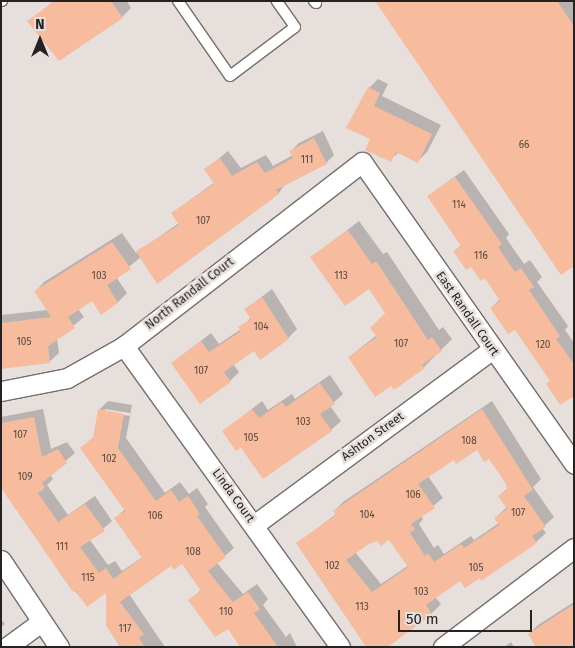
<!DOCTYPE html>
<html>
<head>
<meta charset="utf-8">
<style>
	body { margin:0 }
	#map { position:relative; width:575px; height:648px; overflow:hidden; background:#e6dfdc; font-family:"Fira Sans",sans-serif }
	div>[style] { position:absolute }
	.shadow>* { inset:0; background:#0003 }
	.building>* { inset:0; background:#f6bc9d }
	.roads { filter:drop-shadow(1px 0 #756f6c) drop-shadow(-1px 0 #756f6c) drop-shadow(0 1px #756f6c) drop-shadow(0 -1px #756f6c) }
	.lane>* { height:10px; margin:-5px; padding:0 5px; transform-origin:5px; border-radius:5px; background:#fff }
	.street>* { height:19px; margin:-9.5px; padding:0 9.5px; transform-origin:9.5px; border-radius:9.5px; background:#fff }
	span { translate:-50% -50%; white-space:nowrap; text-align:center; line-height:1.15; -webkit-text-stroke:5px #e6dfdc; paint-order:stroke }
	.number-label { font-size:10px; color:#594840 }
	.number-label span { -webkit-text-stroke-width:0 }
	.street-label { font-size:12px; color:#252221 }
	.frame { position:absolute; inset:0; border:2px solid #252221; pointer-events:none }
	.north { position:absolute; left:15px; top:15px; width:50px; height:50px; -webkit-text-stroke:4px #e6dfdc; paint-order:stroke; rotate:0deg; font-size:14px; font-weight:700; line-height:20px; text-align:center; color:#252221 }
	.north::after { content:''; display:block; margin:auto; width:18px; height:22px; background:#252221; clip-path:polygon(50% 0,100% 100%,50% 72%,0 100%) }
	.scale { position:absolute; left:398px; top:610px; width:134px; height:22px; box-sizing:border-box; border:2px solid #252221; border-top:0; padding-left:6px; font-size:15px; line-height:18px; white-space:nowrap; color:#252221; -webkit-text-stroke:4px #e6dfdc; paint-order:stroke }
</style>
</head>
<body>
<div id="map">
	<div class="shadow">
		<div style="clip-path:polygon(54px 1px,127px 1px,131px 8px,122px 17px,29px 21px)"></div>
		<div style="clip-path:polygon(377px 1px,574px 1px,574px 264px)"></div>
		<div style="clip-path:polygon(378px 79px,388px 84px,382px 96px,441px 125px,427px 152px,418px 161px,399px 152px,390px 160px,372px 139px,369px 88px)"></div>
		<div style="clip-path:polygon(323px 131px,334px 155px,326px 163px,285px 184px,278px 194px,141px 257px,116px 277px,127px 293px,118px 302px,102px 313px,92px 299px,78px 309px,84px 317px,57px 339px,59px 353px,49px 362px,1px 367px,1px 315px,48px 310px,35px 292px,44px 282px,122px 233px,136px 253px,179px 223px,172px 213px,215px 182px,206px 169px,228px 151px,241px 168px,266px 155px,273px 166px,293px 155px,291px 151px,299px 143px)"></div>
		<div style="clip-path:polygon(464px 170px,509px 234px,506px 238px,524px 264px,530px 260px,542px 277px,537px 282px,568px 326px,565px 330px,574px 343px,574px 395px,551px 380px,515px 328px,491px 308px,500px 299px,485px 276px,455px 251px,462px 244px,428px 196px)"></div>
		<div style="clip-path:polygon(359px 221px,383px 254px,387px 252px,439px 330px,443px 327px,452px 339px,424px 367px,349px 357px,377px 335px,386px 313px,370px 287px,312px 257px)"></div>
		<div style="clip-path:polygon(272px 289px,297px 329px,288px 338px,255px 349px,233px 364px,239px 372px,230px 381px,172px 363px,211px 333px,219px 344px,241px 329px,251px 317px,246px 309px)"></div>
		<div style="clip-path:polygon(330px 375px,343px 394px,330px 406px,341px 421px,331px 430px,241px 446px,224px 431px,262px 401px,268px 410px,292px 394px,295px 399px)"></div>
		<div style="clip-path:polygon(evenodd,108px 401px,132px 405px,126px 438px,165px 493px,180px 482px,189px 494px,197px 488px,208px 504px,205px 507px,234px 548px,217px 563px,243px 594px,257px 584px,268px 599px,263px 605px,286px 637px,290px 633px,297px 647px,242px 647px,228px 627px,190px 600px,202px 589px,183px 562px,171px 564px,129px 594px,165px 647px,120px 647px,107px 626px,107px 591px,87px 605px,61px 575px,1px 455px,1px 417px,43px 409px,51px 449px,67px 442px,75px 453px,50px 474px,53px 479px,47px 485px,68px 515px,95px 496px,112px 521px,90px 540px,108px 565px,115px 561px,122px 571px,143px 557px,116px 518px,125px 509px,81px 448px,95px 436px,99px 410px,108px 401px,105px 409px,130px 413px,130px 416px,105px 412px,105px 409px)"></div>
		<div style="clip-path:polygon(evenodd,492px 401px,541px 479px,533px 487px,554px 517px,542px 528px,546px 533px,536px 542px,480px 576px,461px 579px,435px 597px,441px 604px,432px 613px,385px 647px,298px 543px,336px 514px,334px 511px,343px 502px,492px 401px,477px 449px,489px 457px,507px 484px,508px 488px,499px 496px,507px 507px,495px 518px,499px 523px,474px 540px,471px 536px,444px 554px,438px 545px,434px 548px,419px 524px,423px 519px,421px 516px,443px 498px,428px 476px,454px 458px,477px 449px,492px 401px,390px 538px,409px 565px,381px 584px,355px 552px,369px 543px,390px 538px)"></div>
		<div style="clip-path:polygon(574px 602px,574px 647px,529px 634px,538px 625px)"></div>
		<div style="clip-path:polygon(1px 619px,5px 624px,1px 627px)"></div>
		<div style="clip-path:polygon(511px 642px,514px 647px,504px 647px)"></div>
	</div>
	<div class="building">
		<div style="clip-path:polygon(55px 1px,111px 1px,123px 18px,59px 61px,27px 21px)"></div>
		<div style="clip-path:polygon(375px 1px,557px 1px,574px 26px,574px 266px,561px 275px)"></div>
		<div style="clip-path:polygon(368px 87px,380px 93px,374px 106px,432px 134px,418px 163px,396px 152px,391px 162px,365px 150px,370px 139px,346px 128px)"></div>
		<div style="clip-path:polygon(314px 138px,327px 164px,276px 190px,279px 194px,157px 284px,136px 251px,179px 225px,171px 213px,214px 184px,204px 169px,220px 158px,232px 176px,257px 162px,265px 173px,293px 158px,289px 151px)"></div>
		<div style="clip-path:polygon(455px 177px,502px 244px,498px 247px,515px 272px,521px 268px,534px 287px,529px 290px,560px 336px,556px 339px,574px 364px,574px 396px,560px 405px,546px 384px,550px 381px,515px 330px,508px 334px,490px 308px,500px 301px,485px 278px,481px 281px,471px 267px,466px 270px,453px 251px,461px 246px,427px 196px)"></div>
		<div style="clip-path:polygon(348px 230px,372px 264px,376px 261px,428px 340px,432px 337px,442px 351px,422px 365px,425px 368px,394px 390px,391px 386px,375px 397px,348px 357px,377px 337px,370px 328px,385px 313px,369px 289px,345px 306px,310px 257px)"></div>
		<div style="clip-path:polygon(112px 242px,131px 269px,107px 285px,118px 303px,101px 315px,92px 301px,68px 317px,75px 328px,48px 346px,50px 363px,1px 369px,1px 323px,51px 317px,34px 291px)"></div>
		<div style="clip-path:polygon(262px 297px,289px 339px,260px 360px,254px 351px,224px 372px,231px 382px,200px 404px,171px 363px,201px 341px,209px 352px,241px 331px,238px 327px,251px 319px,244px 309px)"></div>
		<div style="clip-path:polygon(320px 383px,335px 404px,320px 414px,332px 431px,263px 479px,241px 448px,236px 451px,222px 431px,252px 409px,259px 418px,282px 402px,286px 407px)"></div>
		<div style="clip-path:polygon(98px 409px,124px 414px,118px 448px,156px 501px,171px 490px,179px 502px,188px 496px,200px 514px,197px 516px,226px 557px,208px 571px,233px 602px,248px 592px,260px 609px,254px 613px,278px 647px,240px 647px,228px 629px,215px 637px,188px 600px,201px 591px,182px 564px,174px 570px,171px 566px,120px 602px,144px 634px,139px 638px,145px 647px,121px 647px,106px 626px,106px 593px,87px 607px,75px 590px,73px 592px,1px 488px,1px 423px,34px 417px,42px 457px,58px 449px,67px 463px,42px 483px,45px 488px,38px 493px,58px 522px,85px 504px,105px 531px,80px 547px,99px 573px,106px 568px,113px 579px,142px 558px,114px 518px,125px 511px,80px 448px,93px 438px)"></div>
		<div style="clip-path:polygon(evenodd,482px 409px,533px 490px,524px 496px,546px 527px,532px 536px,537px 543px,481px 581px,480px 578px,465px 588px,460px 581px,426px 605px,432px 614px,388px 647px,366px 647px,296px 543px,336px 515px,333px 511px,482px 409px,477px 450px,484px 462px,489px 459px,506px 484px,507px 490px,498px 496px,507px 509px,494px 518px,499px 525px,464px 548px,461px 544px,434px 562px,428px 553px,425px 556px,410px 533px,415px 529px,411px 524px,435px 508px,418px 484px,454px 460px,456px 464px,477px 450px,482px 409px,389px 540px,408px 567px,372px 592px,346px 560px,369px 544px,377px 541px,381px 546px,389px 540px)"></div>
		<div style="clip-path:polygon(574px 604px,574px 647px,536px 647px,528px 634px)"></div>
	</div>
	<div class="roads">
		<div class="lane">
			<div style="left:1px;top:1px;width:1px"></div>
			<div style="left:178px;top:1px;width:91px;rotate:55.3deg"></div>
			<div style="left:230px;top:76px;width:81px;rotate:-37deg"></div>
			<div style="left:295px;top:27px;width:32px;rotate:-125deg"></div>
			<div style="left:314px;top:1px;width:3px;rotate:45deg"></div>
		</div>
		<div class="street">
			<div style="left:124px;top:346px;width:370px;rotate:54.3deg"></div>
			<div style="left:1px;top:391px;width:67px;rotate:-11.1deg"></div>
			<div style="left:67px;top:378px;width:65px;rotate:-29.3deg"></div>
			<div style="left:124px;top:346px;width:301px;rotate:-37.7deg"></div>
			<div style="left:362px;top:162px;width:369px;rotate:54.9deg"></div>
			<div style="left:254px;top:525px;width:295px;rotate:-36.4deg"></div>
			<div style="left:1px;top:560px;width:105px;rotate:56.3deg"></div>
			<div style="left:7px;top:647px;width:42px;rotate:-36.3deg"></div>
			<div style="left:443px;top:647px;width:164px;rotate:-37.1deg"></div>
		</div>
	</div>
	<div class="number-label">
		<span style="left:524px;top:146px">66</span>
		<span style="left:307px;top:161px">111</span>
		<span style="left:459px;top:206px">114</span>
		<span style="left:203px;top:222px">107</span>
		<span style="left:481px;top:257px">116</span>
		<span style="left:99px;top:277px">103</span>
		<span style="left:341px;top:277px">113</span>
		<span style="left:261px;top:328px">104</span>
		<span style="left:24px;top:343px">105</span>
		<span style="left:401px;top:345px">107</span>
		<span style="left:543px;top:346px">120</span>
		<span style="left:201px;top:372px">107</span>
		<span style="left:303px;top:423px">103</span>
		<span style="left:20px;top:436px">107</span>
		<span style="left:251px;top:439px">105</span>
		<span style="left:469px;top:442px">108</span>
		<span style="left:109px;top:460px">102</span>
		<span style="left:25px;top:478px">109</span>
		<span style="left:413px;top:496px">106</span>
		<span style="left:518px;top:514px">107</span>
		<span style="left:367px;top:516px">104</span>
		<span style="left:155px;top:517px">106</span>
		<span style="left:62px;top:548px">111</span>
		<span style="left:193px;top:553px">108</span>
		<span style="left:332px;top:567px">102</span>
		<span style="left:476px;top:569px">105</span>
		<span style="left:88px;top:579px">115</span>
		<span style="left:421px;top:593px">103</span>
		<span style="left:362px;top:608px">113</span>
		<span style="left:226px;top:613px">110</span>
		<span style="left:125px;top:630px">117</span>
	</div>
	<div class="street-label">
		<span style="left:190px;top:294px;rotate:-38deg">North Randall Court</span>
		<span style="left:467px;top:314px;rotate:55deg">East Randall Court</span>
		<span style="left:373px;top:437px;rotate:-36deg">Ashton Street</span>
		<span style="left:233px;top:496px;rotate:54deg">Linda Court</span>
	</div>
	<div class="frame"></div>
	<div class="north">N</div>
	<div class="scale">50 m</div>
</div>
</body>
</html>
